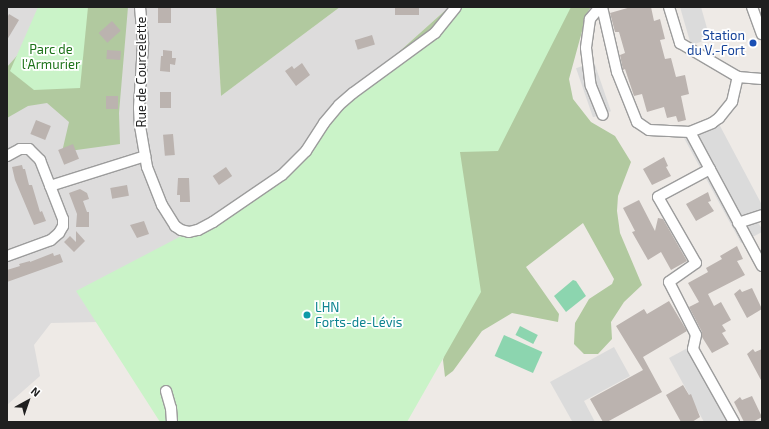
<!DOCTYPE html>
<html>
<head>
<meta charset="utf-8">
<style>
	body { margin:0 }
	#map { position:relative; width:769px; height:429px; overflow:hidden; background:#eeeae6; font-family:"Exo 2",sans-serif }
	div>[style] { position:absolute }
	.residential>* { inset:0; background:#dddcdc }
	.forest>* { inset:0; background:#b1c99f }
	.park>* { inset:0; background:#caf3c8 }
	.pitch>* { inset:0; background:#8cd5af; transform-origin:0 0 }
	.parking>* { inset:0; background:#dbdbdb; transform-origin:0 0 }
	.building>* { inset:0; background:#bbb3af; transform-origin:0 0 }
	.roads { filter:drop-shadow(1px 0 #9c9c9c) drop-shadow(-1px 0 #9c9c9c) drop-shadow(0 1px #9c9c9c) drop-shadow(0 -1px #9c9c9c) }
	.minor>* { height:10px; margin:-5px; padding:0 5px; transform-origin:5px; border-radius:5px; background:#fff }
	.dots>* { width:11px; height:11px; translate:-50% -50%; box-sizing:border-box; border:2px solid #fff; border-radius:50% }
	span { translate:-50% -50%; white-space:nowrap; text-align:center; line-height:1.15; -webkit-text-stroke:3.5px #fff; paint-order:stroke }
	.transit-label { font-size:13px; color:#164399 }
	.right { translate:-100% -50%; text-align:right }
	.park-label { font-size:13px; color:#1c7218 }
	.street-label { font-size:13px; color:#1f1f1f }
	.culture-label { font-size:13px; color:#0d838f }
	.left { translate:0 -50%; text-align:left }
	.frame { position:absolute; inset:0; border:8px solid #1f1f1f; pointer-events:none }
	.north { position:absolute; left:8px; top:381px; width:40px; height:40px; -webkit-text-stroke:3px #fff; paint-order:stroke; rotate:40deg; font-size:11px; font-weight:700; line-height:16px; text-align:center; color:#1f1f1f }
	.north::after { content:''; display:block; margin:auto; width:14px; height:18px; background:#1f1f1f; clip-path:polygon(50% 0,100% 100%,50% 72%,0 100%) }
</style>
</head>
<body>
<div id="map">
	<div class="residential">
		<div style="clip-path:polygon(7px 7px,216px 7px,221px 96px,340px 7px,449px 7px,372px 76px,286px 168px,185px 235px,97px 322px,51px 323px,34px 345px,40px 376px,7px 405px)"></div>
	</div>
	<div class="forest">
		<div style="clip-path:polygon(44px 7px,128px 7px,119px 113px,120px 144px,62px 152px,69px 122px,47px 103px,28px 106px,7px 118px,7px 67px,31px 40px)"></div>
		<div style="clip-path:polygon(216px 7px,340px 7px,221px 96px)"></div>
		<div style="clip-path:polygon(449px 7px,591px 7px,587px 13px,569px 79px,573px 99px,591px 122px,615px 136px,631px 162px,618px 196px,617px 211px,620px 233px,642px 285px,624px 302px,611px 322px,612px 339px,598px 354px,584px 354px,574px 344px,575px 323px,589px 299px,612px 284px,614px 279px,583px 223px,526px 267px,559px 314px,558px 322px,512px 313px,482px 331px,453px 371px,445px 377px,443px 360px,446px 346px,372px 76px)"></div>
	</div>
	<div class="park">
		<div style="clip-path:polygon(38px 7px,88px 7px,80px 88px,34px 90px,10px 71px)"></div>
		<div style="clip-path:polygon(456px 7px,571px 7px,498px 151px,460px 152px,481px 292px,407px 422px,160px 422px,76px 291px,189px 232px,282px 175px,324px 123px,435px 33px)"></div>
	</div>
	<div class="pitch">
		<div style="clip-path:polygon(573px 280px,576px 281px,586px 296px,566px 312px,554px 296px)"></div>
		<div style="left:520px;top:326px;width:20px;height:10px;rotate:27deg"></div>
		<div style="left:504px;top:335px;width:42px;height:23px;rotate:24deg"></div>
	</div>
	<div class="parking">
		<div style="clip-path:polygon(680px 7px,701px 7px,710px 39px,691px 45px)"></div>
		<div style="left:594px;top:62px;width:52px;height:19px;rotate:71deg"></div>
		<div style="clip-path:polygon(719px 124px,762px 205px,762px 210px,753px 214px,762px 229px,762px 232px,741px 243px,684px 138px)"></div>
		<div style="clip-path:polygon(695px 344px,738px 422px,704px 422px,669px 358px)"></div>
		<div style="clip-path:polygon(614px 347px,630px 376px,584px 401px,595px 422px,572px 421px,550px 382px)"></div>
	</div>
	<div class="building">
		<div style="left:158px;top:7px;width:13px;height:16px"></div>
		<div style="left:395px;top:7px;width:24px;height:8px"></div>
		<div style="clip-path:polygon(631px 7px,651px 7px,654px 21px,660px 19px,665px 39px,660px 40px,665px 59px,671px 58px,676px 77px,685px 75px,689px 94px,681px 96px,686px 120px,678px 122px,676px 116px,667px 118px,664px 107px,647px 112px,642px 94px,634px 96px,625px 69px,623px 70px,620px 55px,625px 53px,619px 32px,615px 32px,610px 13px)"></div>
		<div style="clip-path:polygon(9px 14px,19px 20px,7px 40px,7px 18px)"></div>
		<div style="left:112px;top:21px;width:13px;height:18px;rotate:48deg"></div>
		<div style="left:372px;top:35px;width:10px;height:18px;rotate:73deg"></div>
		<div style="left:107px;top:50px;width:14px;height:9px;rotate:4deg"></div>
		<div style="clip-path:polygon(163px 50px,172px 51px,172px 58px,176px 58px,175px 65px,170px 64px,170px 72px,160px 71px,161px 56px,163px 56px)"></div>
		<div style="clip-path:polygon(302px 63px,310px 75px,296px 86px,285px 71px,292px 66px,294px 69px)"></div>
		<div style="left:160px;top:92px;width:11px;height:16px"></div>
		<div style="left:106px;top:96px;width:12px;height:13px"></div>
		<div style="left:36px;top:120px;width:16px;height:15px;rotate:22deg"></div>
		<div style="left:173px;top:134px;width:21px;height:10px;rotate:85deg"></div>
		<div style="left:73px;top:144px;width:16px;height:16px;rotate:68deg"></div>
		<div style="clip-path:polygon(664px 157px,668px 166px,666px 167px,671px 176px,652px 185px,643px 169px)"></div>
		<div style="clip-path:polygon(22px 165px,23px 169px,25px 169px,29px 185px,32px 185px,40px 212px,42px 211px,46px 221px,34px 225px,15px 180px,12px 167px)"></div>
		<div style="left:226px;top:167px;width:11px;height:16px;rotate:56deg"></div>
		<div style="clip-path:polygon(178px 178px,189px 178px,190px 202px,180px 202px,180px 195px,177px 195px)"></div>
		<div style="left:127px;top:185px;width:11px;height:17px;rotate:80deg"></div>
		<div style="clip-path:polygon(80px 189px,87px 193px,89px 199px,83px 201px,87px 212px,89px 212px,89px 227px,76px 227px,77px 214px,69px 193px)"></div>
		<div style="clip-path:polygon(708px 192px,711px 201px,708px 202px,714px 211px,696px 221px,686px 204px)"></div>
		<div style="clip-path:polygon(639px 200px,655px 231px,658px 218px,663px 219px,687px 261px,671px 270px,661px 252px,648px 260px,632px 232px,635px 231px,623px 208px)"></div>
		<div style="clip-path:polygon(144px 221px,149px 234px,137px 238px,130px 225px)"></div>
		<div style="clip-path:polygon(76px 231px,85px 241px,74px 252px,64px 242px,70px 236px,76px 242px)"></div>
		<div style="clip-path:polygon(737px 246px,743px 259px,737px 261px,745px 275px,708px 294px,714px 306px,721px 302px,731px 320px,722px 325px,726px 331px,722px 333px,729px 344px,712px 353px,702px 337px,702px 332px,689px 307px,699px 302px,688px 283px,708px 272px,706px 268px,722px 259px,720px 256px)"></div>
		<div style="clip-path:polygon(53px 253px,54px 256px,60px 254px,63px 262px,7px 282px,7px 270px,20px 266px,19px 264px,30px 261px,30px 262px)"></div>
		<div style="clip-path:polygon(752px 288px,762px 309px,747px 318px,734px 294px,740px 289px,742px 292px)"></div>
		<div style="clip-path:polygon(669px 301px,687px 331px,643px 357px,662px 392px,607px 422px,603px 422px,590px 399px,643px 370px,616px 326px,644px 309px,647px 314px)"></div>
		<div style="clip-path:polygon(753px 349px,755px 352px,762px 349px,762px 382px,747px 354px)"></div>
		<div style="clip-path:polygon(683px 385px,689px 395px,691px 394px,700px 417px,692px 422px,681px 422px,666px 395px)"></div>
		<div style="clip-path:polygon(752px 396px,762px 417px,753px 422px,744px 422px,734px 402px,740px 397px,742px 400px)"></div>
	</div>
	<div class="roads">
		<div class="minor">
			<div style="left:140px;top:7px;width:37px;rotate:85deg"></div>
			<div style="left:143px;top:44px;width:64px;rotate:93.6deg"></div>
			<div style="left:139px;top:108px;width:18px;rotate:87deg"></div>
			<div style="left:140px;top:126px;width:42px;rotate:80.3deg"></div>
			<div style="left:147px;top:167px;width:41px;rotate:68.5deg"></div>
			<div style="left:162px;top:205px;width:25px;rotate:58deg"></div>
			<div style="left:175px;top:226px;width:7px;rotate:34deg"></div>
			<div style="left:181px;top:230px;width:8px;rotate:14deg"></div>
			<div style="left:189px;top:232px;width:9px;rotate:-13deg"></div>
			<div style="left:198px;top:230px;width:17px;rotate:-28deg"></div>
			<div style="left:213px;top:222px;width:83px;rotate:-34.3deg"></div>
			<div style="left:282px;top:175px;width:34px;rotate:-45deg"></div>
			<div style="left:306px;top:151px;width:33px;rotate:-57deg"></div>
			<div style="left:324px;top:123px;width:23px;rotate:-50deg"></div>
			<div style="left:339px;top:105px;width:18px;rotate:-41deg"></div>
			<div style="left:353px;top:93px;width:102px;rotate:-36.2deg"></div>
			<div style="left:435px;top:33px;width:33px;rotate:-51deg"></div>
			<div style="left:600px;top:7px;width:16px;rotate:130deg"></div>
			<div style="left:590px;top:19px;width:29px;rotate:98deg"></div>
			<div style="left:586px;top:48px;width:38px;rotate:83deg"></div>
			<div style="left:591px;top:86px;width:31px;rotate:68deg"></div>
			<div style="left:602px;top:7px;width:67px;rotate:77deg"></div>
			<div style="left:617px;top:72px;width:54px;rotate:68.2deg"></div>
			<div style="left:637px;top:122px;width:14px;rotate:34deg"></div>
			<div style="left:649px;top:130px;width:41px;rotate:2.8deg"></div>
			<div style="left:690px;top:132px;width:24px;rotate:-22deg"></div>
			<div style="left:712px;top:123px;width:9px;rotate:-36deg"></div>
			<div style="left:719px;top:118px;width:21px;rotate:-51deg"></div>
			<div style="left:732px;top:102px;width:26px;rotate:-77deg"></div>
			<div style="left:669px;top:7px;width:38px;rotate:73deg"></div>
			<div style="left:680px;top:43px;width:67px;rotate:30.4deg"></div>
			<div style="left:738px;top:77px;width:24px;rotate:5deg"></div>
			<div style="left:752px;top:7px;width:29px;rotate:70deg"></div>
			<div style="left:690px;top:132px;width:152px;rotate:61.8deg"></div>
			<div style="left:7px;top:156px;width:15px;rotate:-28deg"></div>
			<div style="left:20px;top:149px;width:9px"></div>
			<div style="left:29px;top:149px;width:16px;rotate:45deg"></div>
			<div style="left:40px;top:160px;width:63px;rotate:68.7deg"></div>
			<div style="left:63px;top:219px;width:7px;rotate:90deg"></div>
			<div style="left:63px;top:226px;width:8px;rotate:120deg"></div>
			<div style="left:59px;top:233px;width:11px;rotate:139deg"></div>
			<div style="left:51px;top:240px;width:47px;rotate:160deg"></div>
			<div style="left:710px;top:169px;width:59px;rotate:151.7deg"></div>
			<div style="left:658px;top:197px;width:76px;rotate:60.1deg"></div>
			<div style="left:696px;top:263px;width:33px;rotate:145deg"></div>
			<div style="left:669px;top:282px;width:59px;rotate:63deg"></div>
			<div style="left:696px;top:335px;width:14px;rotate:102deg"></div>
			<div style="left:693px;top:349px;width:84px;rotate:60.7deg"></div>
			<div style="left:50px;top:186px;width:100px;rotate:-17.5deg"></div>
			<div style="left:738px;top:223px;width:25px;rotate:-18deg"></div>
			<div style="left:166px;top:391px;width:18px;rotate:74deg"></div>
			<div style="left:171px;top:408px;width:14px;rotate:86deg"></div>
		</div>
	</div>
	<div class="dots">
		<div style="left:753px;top:43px;background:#1a4fb4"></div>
		<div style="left:307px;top:315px;background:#0f9aa8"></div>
	</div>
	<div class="transit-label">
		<span class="right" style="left:745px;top:43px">Station<br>du V.-Fort</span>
	</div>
	<div class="park-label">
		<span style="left:51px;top:57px">Parc de<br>l'Armurier</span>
	</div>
	<div class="street-label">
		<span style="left:141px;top:72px;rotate:-90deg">Rue de Courcelette</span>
	</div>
	<div class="culture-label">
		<span class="left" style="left:315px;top:315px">LHN<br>Forts-de-Lévis</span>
	</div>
	<div class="frame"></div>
	<div class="north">N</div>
</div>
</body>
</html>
